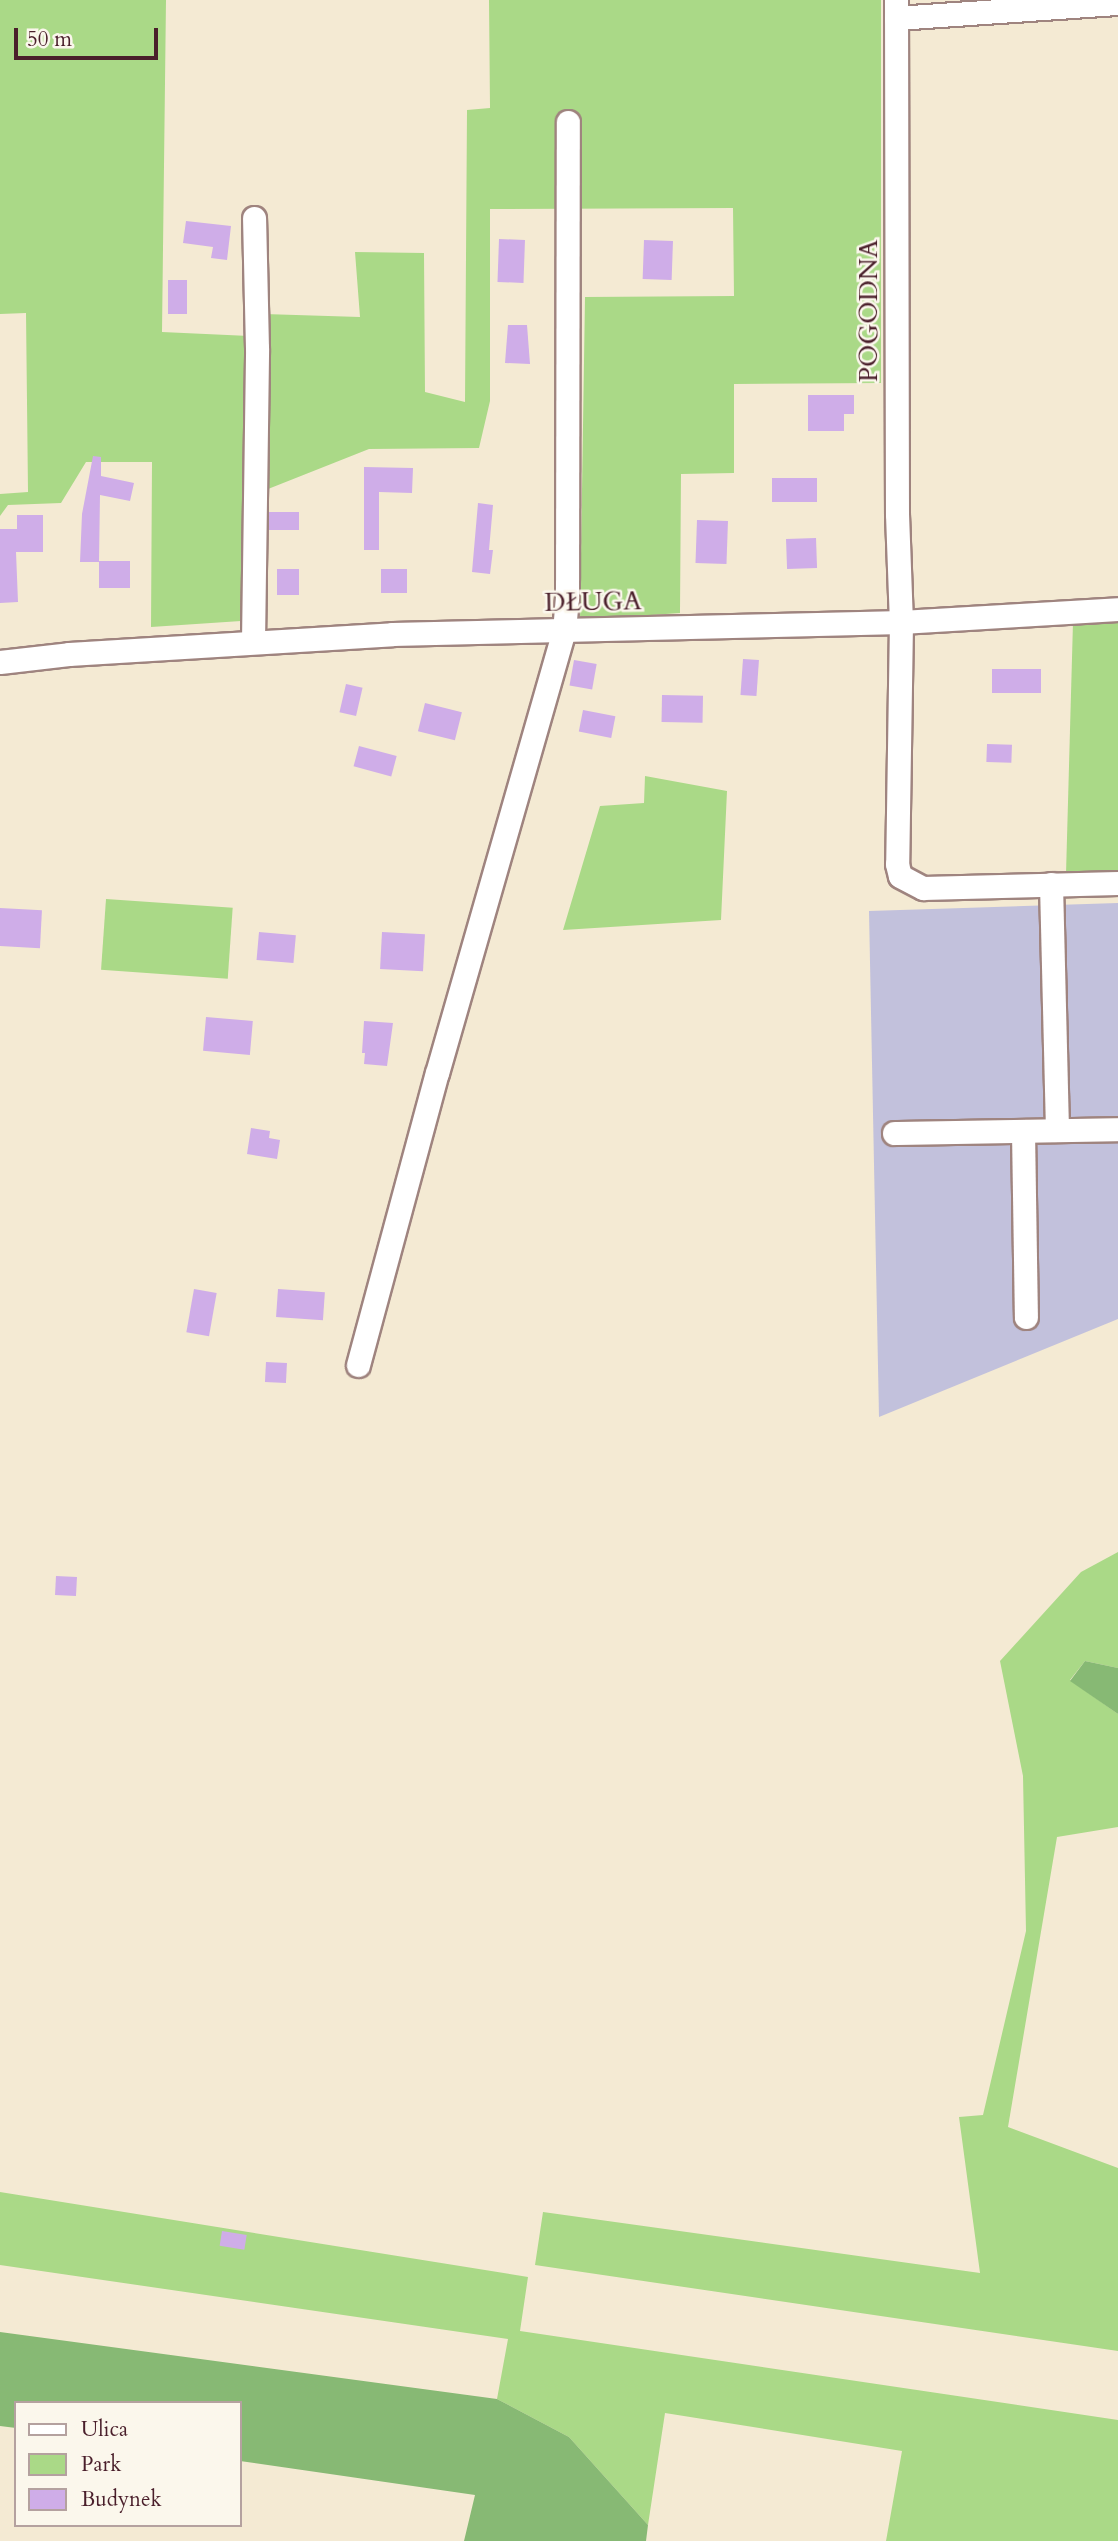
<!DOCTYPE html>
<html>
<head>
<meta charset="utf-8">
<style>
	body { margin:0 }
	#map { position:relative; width:1118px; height:2541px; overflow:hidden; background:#f4ead3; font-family:Cardo,serif }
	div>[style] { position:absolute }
	.industrial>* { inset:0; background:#c2c1dc }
	.green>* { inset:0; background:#aad987; transform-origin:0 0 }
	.forest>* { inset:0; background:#87b974 }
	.building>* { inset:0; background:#cfade8; transform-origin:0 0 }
	.roads { filter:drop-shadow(2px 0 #9f847f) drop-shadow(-2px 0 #9f847f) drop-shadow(0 2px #9f847f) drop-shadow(0 -2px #9f847f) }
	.minor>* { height:23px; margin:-11.5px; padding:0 11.5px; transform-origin:11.5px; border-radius:11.5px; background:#fff }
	span { translate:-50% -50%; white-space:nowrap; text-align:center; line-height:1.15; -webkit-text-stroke:5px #fbf7ec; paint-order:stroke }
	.street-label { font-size:26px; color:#4a1f2b }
	.legend { position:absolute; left:14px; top:2401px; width:228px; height:126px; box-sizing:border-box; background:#fbf7ec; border:2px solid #b4a19f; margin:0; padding:9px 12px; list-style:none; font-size:21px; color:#4a1f2b }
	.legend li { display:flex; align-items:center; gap:14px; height:35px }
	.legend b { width:35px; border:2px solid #b4a19f }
	.scale { position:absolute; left:14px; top:28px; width:144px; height:32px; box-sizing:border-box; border:4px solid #4a1f2b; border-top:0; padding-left:9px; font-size:21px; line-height:24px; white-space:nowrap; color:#4a1f2b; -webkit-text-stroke:5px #fbf7ec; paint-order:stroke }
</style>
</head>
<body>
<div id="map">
	<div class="industrial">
		<div style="clip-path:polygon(1118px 903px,1118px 1319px,879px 1417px,869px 911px)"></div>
	</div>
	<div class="green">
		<div style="clip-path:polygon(0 0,166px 0,162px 332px,249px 336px,241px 621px,151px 627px,152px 462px,86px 462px,61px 503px,8px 505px,0 516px,0 494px,28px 492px,26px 313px,0 314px)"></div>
		<div style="clip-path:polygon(489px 0,881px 0,881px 383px,734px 384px,734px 473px,681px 474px,680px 613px,580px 620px,585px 297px,734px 296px,733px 208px,490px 209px,490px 401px,479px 448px,369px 449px,263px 491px,264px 314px,360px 317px,355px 252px,424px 253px,425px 392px,465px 402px,467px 110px,490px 108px)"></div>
		<div style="clip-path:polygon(1118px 619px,1118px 871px,1066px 874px,1073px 622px)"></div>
		<div style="clip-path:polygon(645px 776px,727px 791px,721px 920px,563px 930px,600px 806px,644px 803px)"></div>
		<div style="left:106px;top:899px;width:127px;height:71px;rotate:4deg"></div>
		<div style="clip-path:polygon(1118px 1552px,1118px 1668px,1085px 1661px,1070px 1680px,1118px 1714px,1118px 1827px,1057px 1837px,1008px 2127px,1118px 2168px,1118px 2351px,535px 2265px,543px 2212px,980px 2273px,959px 2117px,983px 2115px,1026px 1931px,1023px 1776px,1000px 1661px,1081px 1572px)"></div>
		<div style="clip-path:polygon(0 2192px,528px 2277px,520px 2331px,1118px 2420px,1118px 2541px,886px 2541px,902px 2451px,665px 2413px,648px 2525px,569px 2437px,497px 2399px,508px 2339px,0 2265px)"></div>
	</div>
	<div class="forest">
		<div style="clip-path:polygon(1085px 1661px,1118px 1668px,1118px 1714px,1070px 1681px)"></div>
		<div style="clip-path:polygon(0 2332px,497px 2399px,569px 2437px,648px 2525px,646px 2541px,464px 2541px,475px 2495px,240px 2461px,240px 2403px,16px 2403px,16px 2428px,0 2426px)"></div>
	</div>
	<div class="building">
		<div style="clip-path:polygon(186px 221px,231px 226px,227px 260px,211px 258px,213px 247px,183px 243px)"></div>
		<div style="left:499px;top:239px;width:26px;height:43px;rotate:2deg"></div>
		<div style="left:644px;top:240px;width:29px;height:39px;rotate:2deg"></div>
		<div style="left:168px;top:280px;width:19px;height:34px"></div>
		<div style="clip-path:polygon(508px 325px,527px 325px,530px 364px,505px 363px)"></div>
		<div style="clip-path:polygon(808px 395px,854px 395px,854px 414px,844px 414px,844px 431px,808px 431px)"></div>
		<div style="clip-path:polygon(93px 456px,101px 457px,101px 476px,134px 483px,130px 501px,100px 495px,99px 562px,80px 562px,82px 514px)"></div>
		<div style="clip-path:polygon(364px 467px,413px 468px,412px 493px,379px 492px,379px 550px,364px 550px)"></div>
		<div style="left:772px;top:478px;width:45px;height:24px"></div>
		<div style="clip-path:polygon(478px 503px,493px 505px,489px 550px,493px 550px,490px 574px,472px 572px)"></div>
		<div style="left:269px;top:512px;width:30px;height:18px"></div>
		<div style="clip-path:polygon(17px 515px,43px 515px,43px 552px,16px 552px,18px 602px,0 603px,0 529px,17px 529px)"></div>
		<div style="left:697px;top:520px;width:31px;height:43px;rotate:2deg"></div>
		<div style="left:816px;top:538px;width:30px;height:30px;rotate:88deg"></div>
		<div style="left:99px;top:561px;width:31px;height:27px"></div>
		<div style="left:277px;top:569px;width:22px;height:26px"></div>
		<div style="left:381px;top:569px;width:26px;height:24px"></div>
		<div style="left:743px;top:659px;width:16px;height:36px;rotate:4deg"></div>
		<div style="left:574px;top:660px;width:23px;height:26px;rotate:10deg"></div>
		<div style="left:1041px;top:669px;width:24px;height:49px;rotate:90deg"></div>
		<div style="left:346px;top:684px;width:17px;height:29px;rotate:13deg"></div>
		<div style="left:662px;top:695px;width:41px;height:27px;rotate:1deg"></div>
		<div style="left:425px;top:703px;width:38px;height:29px;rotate:14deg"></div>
		<div style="left:583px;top:710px;width:33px;height:22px;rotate:11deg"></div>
		<div style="left:987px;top:744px;width:25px;height:18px;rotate:2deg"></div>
		<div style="left:359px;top:746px;width:39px;height:21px;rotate:15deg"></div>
		<div style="left:0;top:908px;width:42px;height:38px;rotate:3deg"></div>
		<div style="left:259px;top:932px;width:37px;height:28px;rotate:5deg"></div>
		<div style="left:382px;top:932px;width:43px;height:37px;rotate:3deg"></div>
		<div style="left:206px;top:1017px;width:47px;height:34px;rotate:5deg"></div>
		<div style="clip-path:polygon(364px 1021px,393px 1023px,387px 1066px,364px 1064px,365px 1053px,362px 1053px)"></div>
		<div style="clip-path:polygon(251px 1128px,270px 1131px,269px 1138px,280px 1140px,277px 1159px,247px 1154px)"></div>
		<div style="left:194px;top:1289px;width:23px;height:44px;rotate:10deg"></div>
		<div style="left:278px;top:1289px;width:47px;height:28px;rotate:4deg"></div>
		<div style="left:266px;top:1362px;width:21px;height:20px;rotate:3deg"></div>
		<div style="left:56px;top:1576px;width:21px;height:19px;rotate:3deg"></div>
		<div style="left:222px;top:2231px;width:25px;height:15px;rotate:9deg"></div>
	</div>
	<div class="roads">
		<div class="minor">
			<div style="left:896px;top:0;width:514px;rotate:89.89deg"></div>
			<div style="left:897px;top:514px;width:108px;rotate:87.9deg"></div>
			<div style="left:901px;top:622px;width:242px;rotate:90.9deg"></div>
			<div style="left:897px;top:864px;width:12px;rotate:76deg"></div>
			<div style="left:900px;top:876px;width:26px;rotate:28deg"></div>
			<div style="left:923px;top:888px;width:195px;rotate:-1.5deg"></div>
			<div style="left:896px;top:18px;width:223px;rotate:-3.9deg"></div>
			<div style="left:253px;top:642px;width:294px;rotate:-89.2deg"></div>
			<div style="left:257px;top:348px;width:130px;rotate:-91.3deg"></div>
			<div style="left:0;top:662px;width:69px;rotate:-6.6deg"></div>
			<div style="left:69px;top:654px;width:324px;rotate:-3.5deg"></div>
			<div style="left:392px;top:634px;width:509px;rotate:-1.35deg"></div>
			<div style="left:901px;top:622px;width:217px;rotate:-3.4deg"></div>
			<div style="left:1051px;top:884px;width:246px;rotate:88.6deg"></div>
			<div style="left:1023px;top:1131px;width:186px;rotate:89.1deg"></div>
			<div style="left:894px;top:1133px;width:224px;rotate:-1deg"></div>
			<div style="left:358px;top:1365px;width:302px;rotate:-74.9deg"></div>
			<div style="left:437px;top:1073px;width:460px;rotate:-74deg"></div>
			<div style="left:564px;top:631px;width:33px;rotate:-85deg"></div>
			<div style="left:567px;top:598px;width:476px;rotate:-89.9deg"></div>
		</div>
	</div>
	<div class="street-label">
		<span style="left:869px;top:311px;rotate:-90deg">POGODNA</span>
		<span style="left:593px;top:602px;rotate:-1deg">DŁUGA</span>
	</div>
	<ul class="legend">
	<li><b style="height:9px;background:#fff"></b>Ulica</li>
	<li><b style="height:19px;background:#aad987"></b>Park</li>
	<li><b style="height:19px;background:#cfade8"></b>Budynek</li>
	</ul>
	<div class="scale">50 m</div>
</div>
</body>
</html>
